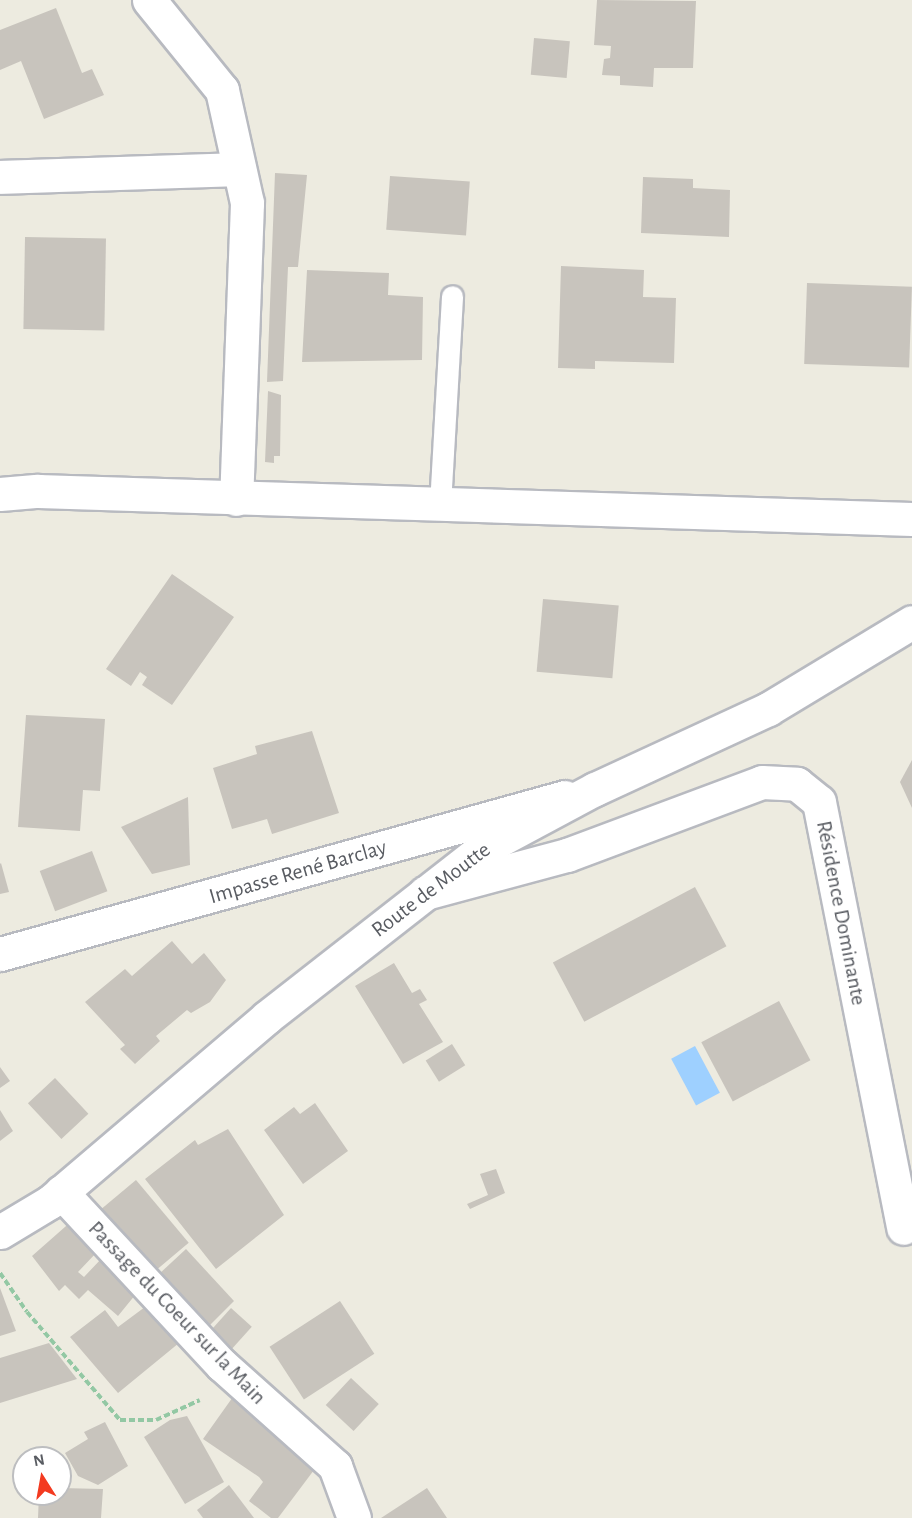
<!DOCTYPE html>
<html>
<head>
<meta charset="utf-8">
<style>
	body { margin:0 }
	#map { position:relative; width:912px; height:1518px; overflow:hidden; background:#edebe0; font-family:"Alegreya Sans",sans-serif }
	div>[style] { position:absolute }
	.water>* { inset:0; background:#9ed0ff; transform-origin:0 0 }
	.building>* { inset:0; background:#c8c4bd; transform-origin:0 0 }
	.path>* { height:4px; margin-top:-2px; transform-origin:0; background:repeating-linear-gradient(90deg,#93c8a4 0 6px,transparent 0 9px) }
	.roads { filter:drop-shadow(2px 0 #b8bac0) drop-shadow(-2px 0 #b8bac0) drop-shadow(0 2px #b8bac0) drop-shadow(0 -2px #b8bac0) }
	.service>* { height:21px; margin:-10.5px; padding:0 10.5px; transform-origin:10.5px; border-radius:10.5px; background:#fff }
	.minor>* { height:33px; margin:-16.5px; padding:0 16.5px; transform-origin:16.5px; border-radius:16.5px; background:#fff }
	.secondary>* { height:33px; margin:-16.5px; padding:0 16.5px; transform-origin:16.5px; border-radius:16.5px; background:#fff }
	span { translate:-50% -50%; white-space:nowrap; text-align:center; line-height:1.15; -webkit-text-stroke:6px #fff; paint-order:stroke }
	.street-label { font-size:22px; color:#595c62 }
	.north { position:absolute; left:12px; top:1446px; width:60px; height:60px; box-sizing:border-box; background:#fff; border:2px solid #bdbec0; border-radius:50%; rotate:349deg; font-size:16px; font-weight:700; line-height:24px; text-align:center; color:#595c62 }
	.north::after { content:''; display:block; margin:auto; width:21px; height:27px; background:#f33a20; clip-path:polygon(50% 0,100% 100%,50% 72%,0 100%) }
</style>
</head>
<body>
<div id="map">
	<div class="water">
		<div style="left:695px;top:1046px;width:53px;height:27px;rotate:62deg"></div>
	</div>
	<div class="building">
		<div style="clip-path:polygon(597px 0,696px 1px,693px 68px,654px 68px,653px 87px,620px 85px,620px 76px,602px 75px,604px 59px,610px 58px,611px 46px,594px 45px)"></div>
		<div style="clip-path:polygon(56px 8px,82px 73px,92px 69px,104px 95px,44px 119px,21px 61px,0 70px,0 30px)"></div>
		<div style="left:534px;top:38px;width:36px;height:37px;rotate:5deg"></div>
		<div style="clip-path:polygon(275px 173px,307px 175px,298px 267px,288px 267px,283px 381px,267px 382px)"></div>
		<div style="left:390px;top:176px;width:80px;height:54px;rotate:4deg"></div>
		<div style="clip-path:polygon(643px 177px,693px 179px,693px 188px,730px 190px,729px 237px,641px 233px)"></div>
		<div style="left:25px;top:237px;width:81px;height:92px;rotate:1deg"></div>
		<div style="clip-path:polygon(561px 266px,644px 270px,643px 297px,676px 298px,674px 363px,595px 361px,595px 369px,558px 368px)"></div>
		<div style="clip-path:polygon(307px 270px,389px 273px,388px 295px,423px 297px,422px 360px,302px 362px)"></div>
		<div style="left:807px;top:283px;width:105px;height:81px;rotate:2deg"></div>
		<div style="clip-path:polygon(268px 391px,281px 395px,280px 456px,274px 456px,274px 463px,265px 462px)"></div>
		<div style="clip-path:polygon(172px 574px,234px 617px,172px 705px,142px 685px,147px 677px,140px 672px,131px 686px,106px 669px)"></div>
		<div style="left:543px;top:599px;width:76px;height:73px;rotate:5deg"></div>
		<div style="clip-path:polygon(26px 715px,105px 719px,100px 791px,83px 790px,80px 831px,18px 827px)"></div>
		<div style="clip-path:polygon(312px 731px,339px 813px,272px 834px,267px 819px,232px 829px,213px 768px,257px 754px,255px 746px)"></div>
		<div style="clip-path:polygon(912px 760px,912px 808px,900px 782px)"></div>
		<div style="clip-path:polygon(188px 797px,190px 865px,152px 874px,121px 827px)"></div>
		<div style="left:92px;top:851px;width:43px;height:56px;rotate:69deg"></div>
		<div style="clip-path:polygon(1px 863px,9px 892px,0 894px,0 864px)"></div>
		<div style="left:695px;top:887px;width:67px;height:161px;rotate:62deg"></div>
		<div style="clip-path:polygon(172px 941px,192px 964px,204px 953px,226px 980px,210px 1002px,191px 1013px,187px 1010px,156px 1036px,160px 1041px,135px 1064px,120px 1049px,125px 1045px,85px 1002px,125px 969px,132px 976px)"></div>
		<div style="clip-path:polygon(394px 963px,412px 993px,420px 989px,427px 1000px,419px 1004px,443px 1042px,403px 1064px,355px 986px)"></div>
		<div style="left:779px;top:1001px;width:67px;height:88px;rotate:62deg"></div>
		<div style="left:452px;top:1044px;width:25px;height:31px;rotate:58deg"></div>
		<div style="clip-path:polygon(0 1067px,10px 1081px,0 1088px)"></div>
		<div style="left:55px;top:1078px;width:49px;height:37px;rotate:47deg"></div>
		<div style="clip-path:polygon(315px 1103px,348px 1151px,303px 1184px,264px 1130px,294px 1107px,300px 1114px)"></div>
		<div style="clip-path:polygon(0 1110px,13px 1131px,0 1141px)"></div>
		<div style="clip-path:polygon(228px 1129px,284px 1215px,216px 1269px,145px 1179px,195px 1140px,198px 1145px)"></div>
		<div style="clip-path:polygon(496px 1169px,505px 1193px,470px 1209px,467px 1204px,488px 1195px,480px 1174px)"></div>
		<div style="left:136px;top:1180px;width:82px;height:48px;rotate:50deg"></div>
		<div style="clip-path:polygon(74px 1219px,97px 1252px,78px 1272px,84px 1277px,102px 1258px,140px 1289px,118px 1316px,88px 1290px,79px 1299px,65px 1285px,59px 1291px,32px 1256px)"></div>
		<div style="clip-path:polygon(186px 1249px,234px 1301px,202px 1333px,158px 1275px)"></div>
		<div style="clip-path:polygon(0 1288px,16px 1331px,0 1336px)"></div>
		<div style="left:340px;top:1301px;width:63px;height:84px;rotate:57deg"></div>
		<div style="clip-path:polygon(149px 1304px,179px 1343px,118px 1393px,70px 1337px,105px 1310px,118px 1327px)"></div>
		<div style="left:231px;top:1308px;width:28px;height:38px;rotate:42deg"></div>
		<div style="clip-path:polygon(49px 1343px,77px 1379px,0 1403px,0 1358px)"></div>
		<div style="left:351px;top:1378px;width:38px;height:37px;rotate:43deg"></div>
		<div style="clip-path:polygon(235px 1394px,320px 1462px,278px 1518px,271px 1518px,249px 1501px,263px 1482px,259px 1477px,203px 1439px)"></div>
		<div style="clip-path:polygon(187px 1416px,224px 1482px,185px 1504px,144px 1437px,170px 1420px)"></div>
		<div style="clip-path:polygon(105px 1422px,128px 1466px,98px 1485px,78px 1476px,65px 1453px,88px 1439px,84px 1432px)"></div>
		<div style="clip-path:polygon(229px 1485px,254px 1518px,203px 1518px,197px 1510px)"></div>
		<div style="clip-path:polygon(60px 1488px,103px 1489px,101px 1518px,38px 1518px,39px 1494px,60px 1494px)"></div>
		<div style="clip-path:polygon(427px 1488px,447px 1518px,381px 1518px)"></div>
	</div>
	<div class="path">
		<div style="left:0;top:1273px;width:47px;rotate:55.3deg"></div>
		<div style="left:27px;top:1312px;width:143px;rotate:49.3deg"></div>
		<div style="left:120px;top:1420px;width:36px"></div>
		<div style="left:156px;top:1420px;width:48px;rotate:-24.4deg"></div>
	</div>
	<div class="roads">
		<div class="service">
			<div style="left:440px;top:505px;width:209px;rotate:-86.7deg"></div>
		</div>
		<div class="minor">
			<div style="left:149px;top:0;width:116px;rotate:51deg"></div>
			<div style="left:222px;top:90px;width:116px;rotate:77.5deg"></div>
			<div style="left:247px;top:203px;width:296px;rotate:92.1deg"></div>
			<div style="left:0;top:177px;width:239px;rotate:-1.9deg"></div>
			<div style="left:0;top:494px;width:38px;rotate:-5deg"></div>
			<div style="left:38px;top:491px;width:874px;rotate:1.83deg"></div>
			<div style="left:425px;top:893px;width:147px;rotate:-15deg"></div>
			<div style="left:567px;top:855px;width:208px;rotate:-20.5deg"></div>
			<div style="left:762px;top:782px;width:35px;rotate:3deg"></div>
			<div style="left:797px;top:784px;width:28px;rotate:39deg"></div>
			<div style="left:819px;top:802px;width:434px;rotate:78.8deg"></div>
			<div style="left:0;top:954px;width:586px;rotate:-15.53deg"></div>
			<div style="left:61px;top:1192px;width:236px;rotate:47.1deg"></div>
			<div style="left:222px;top:1365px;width:152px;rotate:41.8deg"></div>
			<div style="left:335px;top:1466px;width:55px;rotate:69.9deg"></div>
		</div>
		<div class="secondary">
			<div style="left:0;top:1232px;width:58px;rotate:-31deg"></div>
			<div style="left:50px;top:1202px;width:285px;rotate:-40.4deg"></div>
			<div style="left:267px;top:1017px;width:271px;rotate:-38deg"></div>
			<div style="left:481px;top:850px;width:129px;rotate:-28.2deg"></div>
			<div style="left:595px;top:789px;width:191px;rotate:-24.8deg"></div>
			<div style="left:768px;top:709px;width:168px;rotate:-31.1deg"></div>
		</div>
	</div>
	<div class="street-label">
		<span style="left:298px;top:872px;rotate:-16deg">Impasse René Barclay</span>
		<span style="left:431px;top:890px;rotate:-37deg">Route de Moutte</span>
		<span style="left:841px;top:913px;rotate:79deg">Résidence Dominante</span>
		<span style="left:177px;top:1313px;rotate:46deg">Passage du Coeur sur la Main</span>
	</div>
	<div class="north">N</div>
</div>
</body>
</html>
